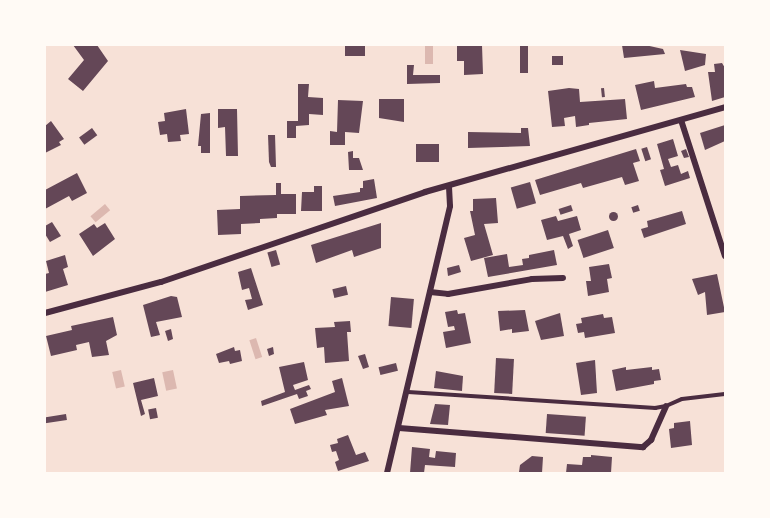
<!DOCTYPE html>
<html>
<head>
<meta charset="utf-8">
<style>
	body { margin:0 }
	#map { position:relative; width:770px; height:518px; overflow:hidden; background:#f7e1d7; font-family:Montserrat,sans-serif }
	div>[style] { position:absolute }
	.water>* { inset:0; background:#dcb8b0; transform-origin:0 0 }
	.building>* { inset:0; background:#644757; transform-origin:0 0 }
	.round { border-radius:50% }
	.service>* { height:4px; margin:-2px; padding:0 2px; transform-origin:2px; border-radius:2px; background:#4a2c40 }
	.minor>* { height:6px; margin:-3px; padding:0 3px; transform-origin:3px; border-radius:3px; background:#4a2c40 }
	span { translate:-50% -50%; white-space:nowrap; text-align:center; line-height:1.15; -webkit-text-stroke:4.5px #fffaf5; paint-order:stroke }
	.frame { position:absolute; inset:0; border:46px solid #fffaf5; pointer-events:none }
</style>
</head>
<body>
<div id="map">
	<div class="water">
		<div style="left:425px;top:45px;width:8px;height:19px"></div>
		<div style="left:105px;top:204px;width:8px;height:19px;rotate:50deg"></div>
		<div style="left:256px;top:338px;width:20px;height:7px;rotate:72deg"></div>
		<div style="left:121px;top:370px;width:17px;height:9px;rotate:77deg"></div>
		<div style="left:173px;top:370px;width:19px;height:11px;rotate:78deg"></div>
	</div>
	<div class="building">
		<div style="clip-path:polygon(73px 45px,97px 45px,108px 61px,83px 91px,68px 79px,84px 60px)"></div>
		<div style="left:345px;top:45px;width:20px;height:11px"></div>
		<div style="clip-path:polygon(457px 45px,482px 45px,483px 74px,464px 75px,464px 61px,457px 61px)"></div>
		<div style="left:520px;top:45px;width:8px;height:28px"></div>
		<div style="clip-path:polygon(622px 45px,645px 45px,663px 49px,665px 54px,624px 58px)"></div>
		<div style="clip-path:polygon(680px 50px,706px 54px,705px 65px,685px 71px)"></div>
		<div style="left:563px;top:56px;width:9px;height:11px;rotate:90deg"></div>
		<div style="clip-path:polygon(722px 63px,725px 68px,725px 97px,712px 101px,708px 72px,715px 72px,714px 64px)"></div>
		<div style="clip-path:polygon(407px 65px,414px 65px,413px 75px,440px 75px,440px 83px,407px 84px)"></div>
		<div style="clip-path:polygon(654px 81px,655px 88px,686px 84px,687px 87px,692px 87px,695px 97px,641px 110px,635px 85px)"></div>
		<div style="clip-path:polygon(298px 84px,309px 84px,308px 97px,323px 98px,323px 115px,309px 114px,309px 125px,296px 126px,296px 138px,287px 138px,287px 121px,298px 121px)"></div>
		<div style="clip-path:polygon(569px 88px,579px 89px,580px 102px,625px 99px,627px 119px,589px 123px,589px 125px,576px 127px,575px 116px,564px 118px,565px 126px,552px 127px,548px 91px)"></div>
		<div style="left:604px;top:88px;width:9px;height:3px;rotate:84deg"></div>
		<div style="clip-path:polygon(379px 99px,404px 99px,404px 122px,379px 118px)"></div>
		<div style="clip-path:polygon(338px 100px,363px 101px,359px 133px,345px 132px,345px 145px,330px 145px,330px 131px,337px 132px)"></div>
		<div style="clip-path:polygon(186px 109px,189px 134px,180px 135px,181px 141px,168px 142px,167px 134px,160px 135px,158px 122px,165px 121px,164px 113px)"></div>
		<div style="clip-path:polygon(218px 109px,237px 109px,238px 156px,226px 156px,225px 127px,218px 128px)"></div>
		<div style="clip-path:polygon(210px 113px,210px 153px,201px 153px,201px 146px,198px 146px,201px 114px)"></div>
		<div style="clip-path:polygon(51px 121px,64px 139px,59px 142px,61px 145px,45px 153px,45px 126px)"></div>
		<div style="clip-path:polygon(725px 125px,725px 141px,705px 150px,700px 133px)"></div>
		<div style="left:92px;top:128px;width:9px;height:16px;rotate:54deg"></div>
		<div style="clip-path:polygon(521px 128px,528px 128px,530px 146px,468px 148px,468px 132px,521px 133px)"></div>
		<div style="clip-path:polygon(268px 135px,275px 135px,276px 167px,271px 167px,269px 162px)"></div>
		<div style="clip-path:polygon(673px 139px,678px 156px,668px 159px,671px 167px,678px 165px,681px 174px,688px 171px,690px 178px,665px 186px,660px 170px,664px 169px,657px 144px)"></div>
		<div style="left:416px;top:144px;width:23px;height:18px"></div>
		<div style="left:647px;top:147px;width:13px;height:6px;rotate:72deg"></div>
		<div style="clip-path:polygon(636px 149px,640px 161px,633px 163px,639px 181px,625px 185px,622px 177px,583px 188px,581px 183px,540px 195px,535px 180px)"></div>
		<div style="clip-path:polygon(686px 149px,689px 157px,684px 158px,681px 151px)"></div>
		<div style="clip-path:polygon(353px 151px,353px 158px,359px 158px,363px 170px,349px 170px,348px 152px)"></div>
		<div style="clip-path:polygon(77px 173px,87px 193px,72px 201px,69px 196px,45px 209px,45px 190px)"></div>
		<div style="clip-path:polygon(374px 179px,377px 198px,335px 206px,333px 196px,360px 192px,360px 188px,363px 188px,363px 181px)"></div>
		<div style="left:530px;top:182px;width:22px;height:20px;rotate:74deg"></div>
		<div style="clip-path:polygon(276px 183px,281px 183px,281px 194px,296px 194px,296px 214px,277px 214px,277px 218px,260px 219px,260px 223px,241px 224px,241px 234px,218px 235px,217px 210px,240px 209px,240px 196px,276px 195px)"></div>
		<div style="clip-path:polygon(314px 186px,322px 186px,322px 211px,301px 211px,302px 192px,314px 192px)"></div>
		<div style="clip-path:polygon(496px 198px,498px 223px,484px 224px,493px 255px,471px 261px,464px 238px,475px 235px,470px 211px,473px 211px,473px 199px)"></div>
		<div style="left:571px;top:205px;width:6px;height:13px;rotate:72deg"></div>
		<div style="left:638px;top:205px;width:6px;height:7px;rotate:72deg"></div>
		<div style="clip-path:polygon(682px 211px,686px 224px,644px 238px,641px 229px,648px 227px,647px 221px)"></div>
		<div class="round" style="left:608.5px;top:211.5px;width:9px;height:9px"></div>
		<div style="clip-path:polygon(556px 216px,558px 221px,577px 216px,581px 230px,569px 234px,573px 246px,568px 249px,563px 236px,547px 240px,541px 220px)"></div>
		<div style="clip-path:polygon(52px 222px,61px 236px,50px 242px,45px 234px,45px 226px)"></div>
		<div style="clip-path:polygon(105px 223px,115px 239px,93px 256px,79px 234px,94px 224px,97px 228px)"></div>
		<div style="clip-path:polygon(381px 223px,381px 248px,354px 257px,352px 250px,316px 263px,311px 245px)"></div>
		<div style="left:608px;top:230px;width:19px;height:32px;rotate:72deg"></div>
		<div style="left:276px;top:250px;width:15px;height:9px;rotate:74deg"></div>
		<div style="clip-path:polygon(554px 250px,557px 265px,488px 277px,484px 258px,507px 254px,509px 267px,523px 265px,522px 259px,529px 258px,529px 255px)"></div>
		<div style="clip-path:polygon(65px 255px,68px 267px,63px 269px,68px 285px,45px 292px,45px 274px,49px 273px,46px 261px)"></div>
		<div style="clip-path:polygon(609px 264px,612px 278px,607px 279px,609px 292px,588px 296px,586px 281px,591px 281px,589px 267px)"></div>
		<div style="clip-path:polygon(459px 265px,461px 272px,448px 276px,447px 268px)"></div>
		<div style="clip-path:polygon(251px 268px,263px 305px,248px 310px,245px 300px,252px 299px,249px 288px,242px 290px,238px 272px)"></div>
		<div style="clip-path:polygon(717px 274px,725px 312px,707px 315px,705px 292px,698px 295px,692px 279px)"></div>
		<div style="left:346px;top:286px;width:9px;height:14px;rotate:77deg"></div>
		<div style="clip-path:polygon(171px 296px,177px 297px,182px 317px,156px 322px,160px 335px,151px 337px,143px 305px)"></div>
		<div style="left:391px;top:297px;width:23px;height:29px;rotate:5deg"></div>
		<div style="clip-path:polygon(457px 310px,458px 314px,465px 313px,471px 343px,446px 348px,443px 332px,455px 330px,454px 326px,448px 327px,445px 312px)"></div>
		<div style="clip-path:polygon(525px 310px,529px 331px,512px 333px,512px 329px,500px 331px,498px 311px)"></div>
		<div style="clip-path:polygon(560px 313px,564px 336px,541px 340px,535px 321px)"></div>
		<div style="clip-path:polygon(603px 314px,604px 318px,612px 317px,615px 333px,585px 338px,584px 332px,578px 333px,576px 324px,582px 323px,581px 318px)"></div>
		<div style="clip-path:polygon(113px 317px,117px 335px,106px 341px,109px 355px,92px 357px,89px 342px,76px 345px,77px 350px,51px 356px,46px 336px,72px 330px,71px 326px)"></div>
		<div style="clip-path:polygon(350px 321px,351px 332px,347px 332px,349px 361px,325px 363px,324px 347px,317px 348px,315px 328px,335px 327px,334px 322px)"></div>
		<div style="clip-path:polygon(171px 329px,173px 339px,168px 341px,165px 331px)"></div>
		<div style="clip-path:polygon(234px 347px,235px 351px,240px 350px,242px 361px,230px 364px,229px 361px,219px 363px,216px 354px)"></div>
		<div style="clip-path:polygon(273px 347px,274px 354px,269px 356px,267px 349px)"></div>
		<div style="clip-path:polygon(365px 354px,369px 367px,363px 369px,358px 356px)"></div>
		<div style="left:496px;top:358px;width:18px;height:35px;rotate:3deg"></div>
		<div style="clip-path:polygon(595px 360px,597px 393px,581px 395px,576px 363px)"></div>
		<div style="clip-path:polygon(304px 362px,308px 380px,293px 385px,295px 390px,309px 385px,311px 389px,306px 391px,308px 396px,299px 399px,297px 394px,262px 406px,261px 401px,285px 392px,279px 367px)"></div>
		<div style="left:396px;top:363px;width:8px;height:18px;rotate:76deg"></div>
		<div style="clip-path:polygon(626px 367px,626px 370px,652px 367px,652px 370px,659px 369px,661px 380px,654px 381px,654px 384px,616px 391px,612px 370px)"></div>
		<div style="clip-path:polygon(436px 371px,463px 376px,462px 391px,434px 388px)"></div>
		<div style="clip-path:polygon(154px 378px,158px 396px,141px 400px,145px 414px,141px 416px,133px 383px)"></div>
		<div style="clip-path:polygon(342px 378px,349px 406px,325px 410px,327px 415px,295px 424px,290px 409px,335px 392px,332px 381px)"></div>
		<div style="clip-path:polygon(435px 404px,450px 405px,448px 425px,430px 424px)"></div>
		<div style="left:156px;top:408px;width:10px;height:8px;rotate:79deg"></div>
		<div style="left:66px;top:414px;width:6px;height:22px;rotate:81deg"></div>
		<div style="left:547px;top:414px;width:39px;height:19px;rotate:4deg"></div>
		<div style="clip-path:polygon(690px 421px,692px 445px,671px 448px,669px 429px,674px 428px,674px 423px)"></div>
		<div style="clip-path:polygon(348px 435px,356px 455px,365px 452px,369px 461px,338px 471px,335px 462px,339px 460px,336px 451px,332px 452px,330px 445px,338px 443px,337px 439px)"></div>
		<div style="clip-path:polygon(412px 447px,430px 449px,429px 457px,435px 458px,436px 451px,456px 453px,455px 467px,425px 465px,424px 473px,410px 473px)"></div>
		<div style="clip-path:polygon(591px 455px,612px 457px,611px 473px,566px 473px,567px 464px,582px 465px,583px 457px,591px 457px)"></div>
		<div style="clip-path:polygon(532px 456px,543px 457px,542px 473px,519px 472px,520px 465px)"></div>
	</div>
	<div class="service">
		<div style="left:408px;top:392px;width:248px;rotate:3.7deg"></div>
		<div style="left:655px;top:408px;width:11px;rotate:-10deg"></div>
		<div style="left:666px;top:406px;width:17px;rotate:-24deg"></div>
		<div style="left:682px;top:399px;width:43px;rotate:-6.6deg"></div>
	</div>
	<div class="minor">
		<div style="left:681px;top:120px;width:143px;rotate:72.1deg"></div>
		<div style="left:430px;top:292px;width:18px;rotate:6deg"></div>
		<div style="left:448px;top:294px;width:85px;rotate:-10.1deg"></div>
		<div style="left:532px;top:279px;width:31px;rotate:-2deg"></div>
		<div style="left:45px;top:313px;width:120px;rotate:-15deg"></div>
		<div style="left:161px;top:282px;width:279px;rotate:-18.8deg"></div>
		<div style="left:425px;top:192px;width:312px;rotate:-15.8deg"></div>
		<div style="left:399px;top:428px;width:245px;rotate:4.5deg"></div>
		<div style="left:643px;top:447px;width:11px;rotate:-41deg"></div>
		<div style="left:651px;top:440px;width:37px;rotate:-66deg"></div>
		<div style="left:387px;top:473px;width:274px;rotate:-76.7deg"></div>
		<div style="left:450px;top:206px;width:20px;rotate:-93deg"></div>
	</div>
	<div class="frame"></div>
</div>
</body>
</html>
